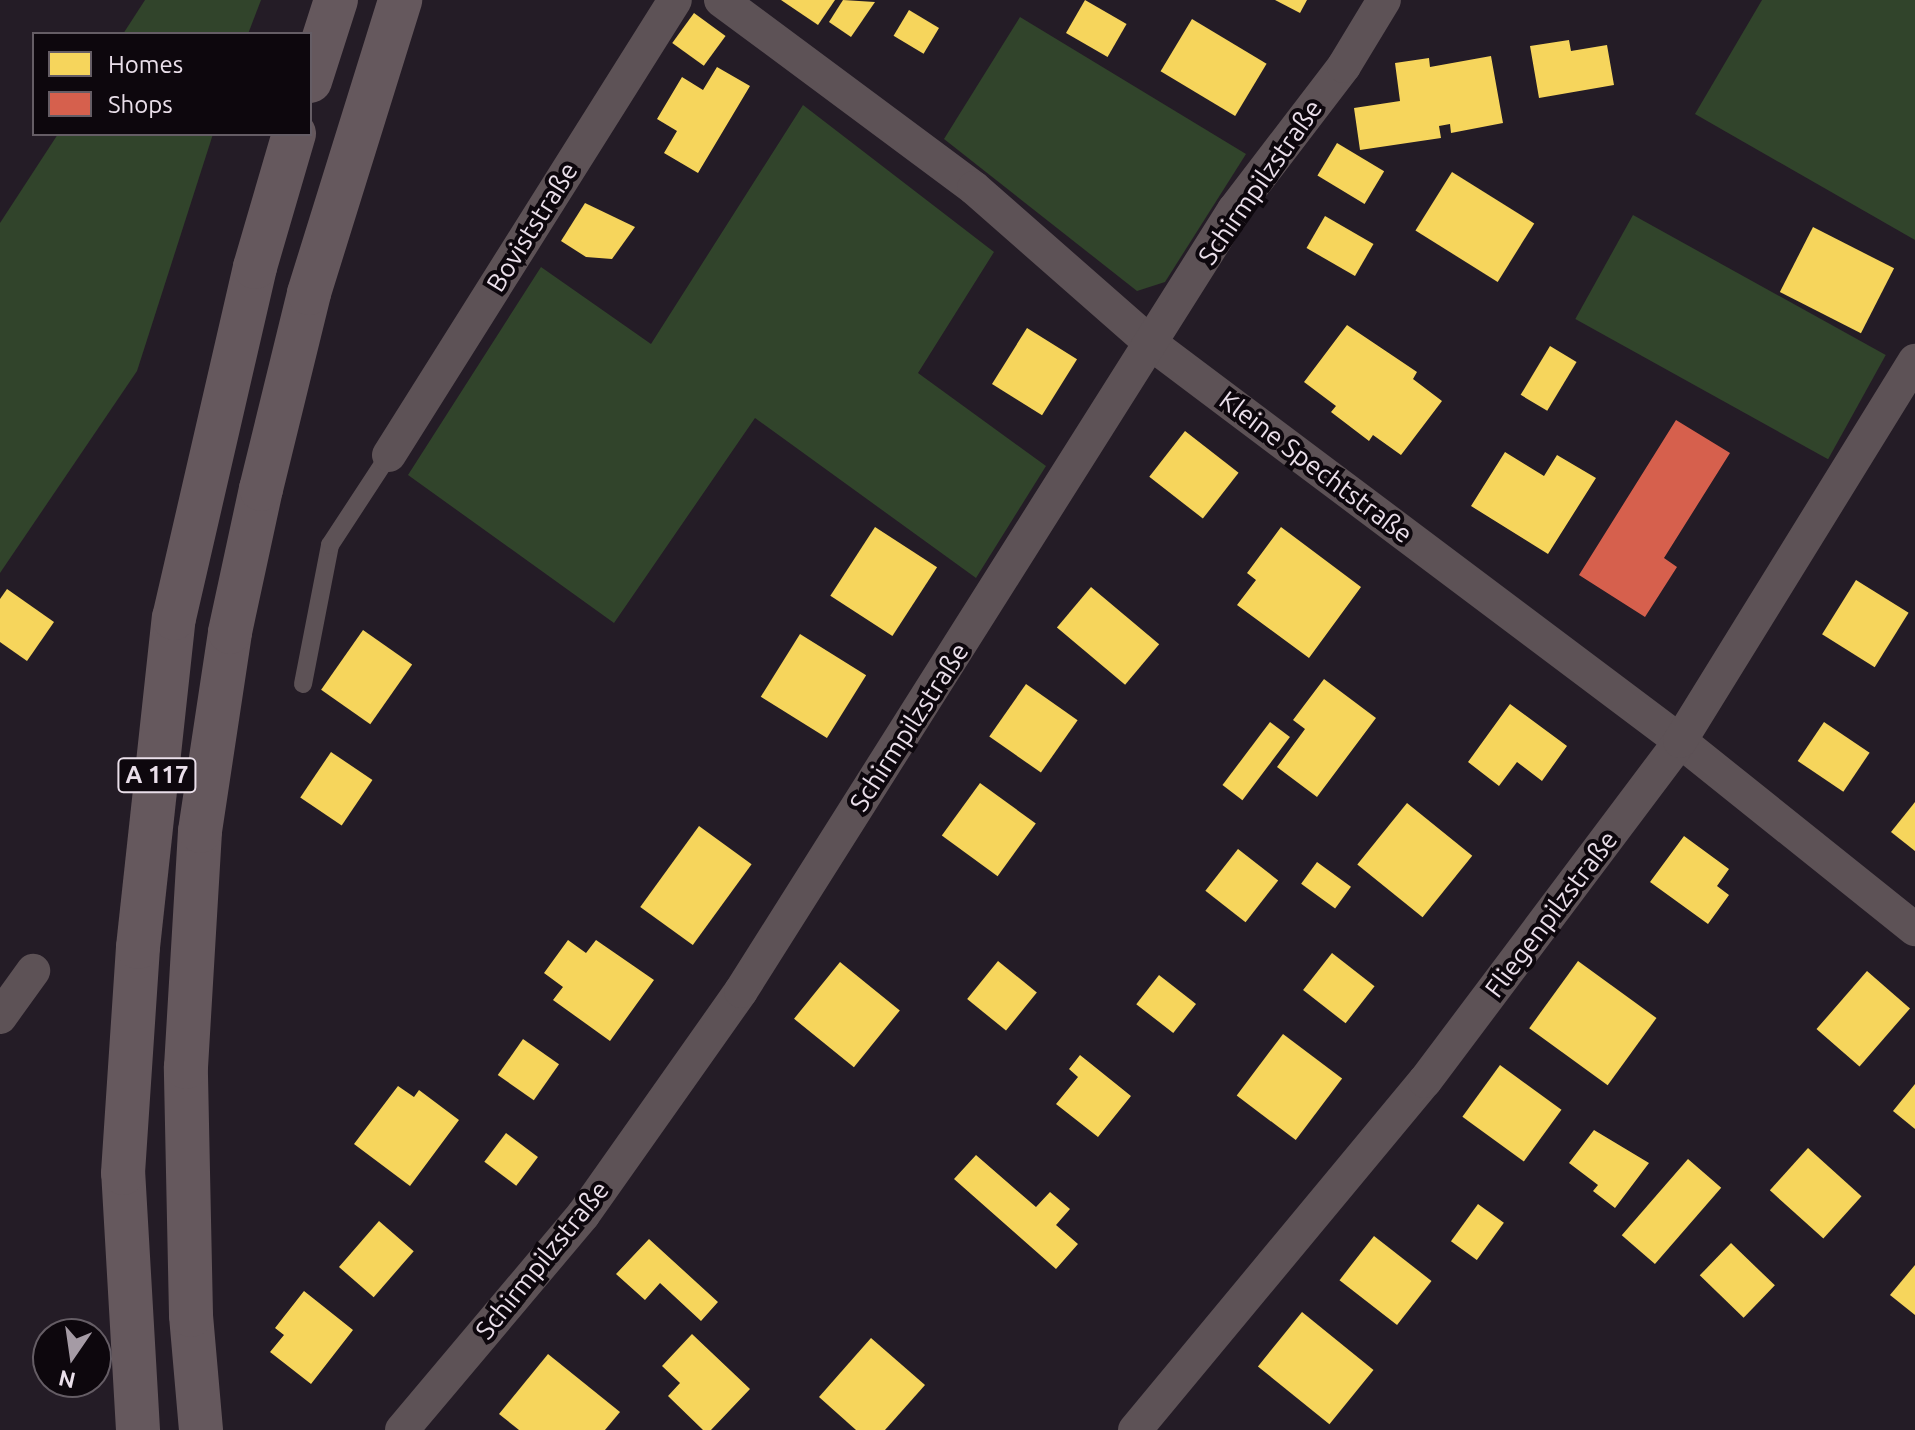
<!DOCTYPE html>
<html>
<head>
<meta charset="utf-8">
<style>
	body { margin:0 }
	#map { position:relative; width:1915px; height:1430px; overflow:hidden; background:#241c26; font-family:Ubuntu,sans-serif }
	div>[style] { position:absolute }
	.green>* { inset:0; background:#31442b; transform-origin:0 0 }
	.homes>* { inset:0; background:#f6d55c; transform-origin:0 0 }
	.shops>* { inset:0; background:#d6604d }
	.service>* { height:18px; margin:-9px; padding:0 9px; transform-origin:9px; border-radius:9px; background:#5d5256 }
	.minor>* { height:34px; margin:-17px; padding:0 17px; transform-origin:17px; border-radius:17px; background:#5d5256 }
	.motorway>* { height:44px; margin:-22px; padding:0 22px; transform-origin:22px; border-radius:22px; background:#65585d }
	span { translate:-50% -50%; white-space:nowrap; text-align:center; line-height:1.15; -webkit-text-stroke:8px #0d070d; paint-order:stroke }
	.shield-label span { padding:2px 6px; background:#0d070d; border:2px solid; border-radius:6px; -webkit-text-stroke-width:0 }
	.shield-label { font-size:24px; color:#eadfea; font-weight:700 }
	.street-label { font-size:26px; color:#eadfea }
	.legend { position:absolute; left:32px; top:32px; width:280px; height:104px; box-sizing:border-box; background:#0d070d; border:2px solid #655d65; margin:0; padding:10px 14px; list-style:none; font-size:24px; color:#eadfea }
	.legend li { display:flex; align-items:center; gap:16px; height:40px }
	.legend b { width:40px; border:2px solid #655d65 }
	.north { position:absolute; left:32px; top:1318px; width:80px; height:80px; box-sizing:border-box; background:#0d070d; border:2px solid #655d65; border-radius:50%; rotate:193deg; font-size:22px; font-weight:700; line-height:32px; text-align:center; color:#eadfea }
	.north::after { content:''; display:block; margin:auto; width:28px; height:36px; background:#a59ba5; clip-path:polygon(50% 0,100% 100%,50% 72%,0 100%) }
</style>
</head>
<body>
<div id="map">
	<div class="green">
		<i style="clip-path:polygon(145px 0,261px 0,248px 34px,123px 34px)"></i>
		<i style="clip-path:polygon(1762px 0,1915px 0,1915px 240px,1695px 114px)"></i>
		<i style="clip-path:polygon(1020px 17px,1246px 154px,1165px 282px,1137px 291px,944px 139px)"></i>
		<i style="clip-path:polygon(803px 105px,994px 252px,918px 373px,1046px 466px,976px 578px,755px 418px,614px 623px,408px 475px,541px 267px,651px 344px)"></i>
		<i style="clip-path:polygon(58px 134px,213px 134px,137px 371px,0 573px,0 223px)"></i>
		<i style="left:1633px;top:215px;width:289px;height:119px;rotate:29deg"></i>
	</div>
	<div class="homes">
		<i style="clip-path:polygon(781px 0,835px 0,818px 25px)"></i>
		<i style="clip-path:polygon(843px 0,875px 2px,851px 37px,829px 22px)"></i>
		<i style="left:1085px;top:0;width:48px;height:38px;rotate:30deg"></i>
		<i style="clip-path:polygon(1275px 0,1307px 0,1300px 13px)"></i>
		<i style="left:909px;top:10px;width:35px;height:30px;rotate:31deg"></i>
		<i style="left:694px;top:13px;width:39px;height:37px;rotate:36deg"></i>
		<i style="left:1192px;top:19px;width:87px;height:61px;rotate:31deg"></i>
		<i style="clip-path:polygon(1569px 40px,1571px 51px,1607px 45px,1614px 85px,1539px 98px,1530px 46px)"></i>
		<i style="clip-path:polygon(1491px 56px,1503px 123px,1451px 133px,1450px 124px,1439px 126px,1441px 138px,1360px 150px,1354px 108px,1400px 101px,1395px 63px,1429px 58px,1430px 67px)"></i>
		<i style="clip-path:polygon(717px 67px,750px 86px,698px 173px,664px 153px,677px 131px,657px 119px,682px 77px,703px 90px)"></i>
		<i style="left:1337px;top:143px;width:55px;height:38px;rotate:31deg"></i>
		<i style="left:1452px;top:172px;width:97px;height:69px;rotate:32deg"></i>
		<i style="clip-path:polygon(585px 203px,635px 227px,612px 259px,586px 257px,561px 241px)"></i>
		<i style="left:1325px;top:216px;width:56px;height:37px;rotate:30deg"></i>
		<i style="left:1813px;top:227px;width:91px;height:73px;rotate:27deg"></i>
		<i style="clip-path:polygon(1347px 325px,1417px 372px,1413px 379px,1442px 401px,1401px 455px,1373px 435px,1369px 441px,1331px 412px,1336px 406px,1304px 382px)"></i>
		<i style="left:1027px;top:328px;width:59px;height:66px;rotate:32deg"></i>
		<i style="left:1550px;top:346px;width:31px;height:57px;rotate:31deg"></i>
		<i style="left:1185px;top:431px;width:68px;height:58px;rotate:38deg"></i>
		<i style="clip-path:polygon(1505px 452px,1544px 476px,1557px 455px,1596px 478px,1548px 554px,1471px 506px)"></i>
		<i style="left:875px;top:527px;width:74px;height:82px;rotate:33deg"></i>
		<i style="clip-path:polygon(1281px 527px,1361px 587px,1309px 658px,1237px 605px,1256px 580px,1247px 573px)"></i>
		<i style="left:1856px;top:580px;width:62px;height:64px;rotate:32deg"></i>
		<i style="left:1091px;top:587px;width:89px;height:53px;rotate:40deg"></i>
		<i style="clip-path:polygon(7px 589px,54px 622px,27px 661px,0 642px,0 599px)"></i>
		<i style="left:363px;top:630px;width:60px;height:73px;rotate:35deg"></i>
		<i style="left:800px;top:634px;width:78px;height:74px;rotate:32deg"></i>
		<i style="clip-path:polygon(1324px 679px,1376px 718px,1317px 797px,1277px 767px,1305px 729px,1293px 720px)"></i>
		<i style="left:1026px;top:684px;width:63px;height:64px;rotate:35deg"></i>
		<i style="clip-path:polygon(1510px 704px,1567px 746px,1542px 781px,1517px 762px,1499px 786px,1468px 762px)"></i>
		<i style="left:1270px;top:722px;width:25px;height:79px;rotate:37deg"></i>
		<i style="left:1824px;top:722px;width:55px;height:47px;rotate:34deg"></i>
		<i style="left:331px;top:752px;width:50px;height:55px;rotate:34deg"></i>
		<i style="left:980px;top:783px;width:69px;height:65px;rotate:36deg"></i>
		<i style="clip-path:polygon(1915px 802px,1915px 851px,1891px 832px)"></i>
		<i style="left:1407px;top:803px;width:84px;height:79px;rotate:39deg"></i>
		<i style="left:699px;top:826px;width:65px;height:100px;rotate:36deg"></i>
		<i style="clip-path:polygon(1684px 836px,1729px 869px,1717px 886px,1729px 895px,1708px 924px,1650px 882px)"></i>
		<i style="left:1238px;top:849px;width:51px;height:53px;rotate:38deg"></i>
		<i style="left:1317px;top:862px;width:42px;height:27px;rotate:36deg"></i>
		<i style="clip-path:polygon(568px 940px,586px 953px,596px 940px,654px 980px,610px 1041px,553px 1000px,563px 987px,544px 973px)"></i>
		<i style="left:1332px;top:953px;width:54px;height:47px;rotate:38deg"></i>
		<i style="left:998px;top:961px;width:50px;height:49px;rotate:39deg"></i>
		<i style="left:1578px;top:961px;width:97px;height:83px;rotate:36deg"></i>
		<i style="left:840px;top:962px;width:77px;height:73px;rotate:39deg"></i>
		<i style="left:1867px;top:971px;width:57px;height:77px;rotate:41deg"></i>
		<i style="left:1159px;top:975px;width:47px;height:37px;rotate:38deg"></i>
		<i style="left:1283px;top:1034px;width:74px;height:77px;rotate:37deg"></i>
		<i style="left:523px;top:1039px;width:44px;height:44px;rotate:35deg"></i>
		<i style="clip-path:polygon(1080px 1055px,1131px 1096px,1098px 1137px,1056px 1104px,1078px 1077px,1069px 1069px)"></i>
		<i style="left:1500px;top:1065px;width:76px;height:64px;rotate:36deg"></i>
		<i style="clip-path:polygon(1915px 1084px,1915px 1129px,1893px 1111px)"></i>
		<i style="clip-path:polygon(398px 1086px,414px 1097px,419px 1090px,459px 1120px,410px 1186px,354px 1144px)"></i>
		<i style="clip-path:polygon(1594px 1130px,1649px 1163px,1615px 1208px,1593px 1191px,1598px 1185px,1569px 1163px)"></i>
		<i style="left:506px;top:1133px;width:40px;height:36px;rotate:37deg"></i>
		<i style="left:1808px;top:1148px;width:72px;height:57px;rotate:42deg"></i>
		<i style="clip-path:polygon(976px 1155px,1036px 1207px,1050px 1192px,1070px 1209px,1056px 1225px,1078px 1244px,1056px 1269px,954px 1179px)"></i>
		<i style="left:1688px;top:1159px;width:44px;height:101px;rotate:41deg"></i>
		<i style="left:1478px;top:1204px;width:32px;height:46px;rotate:36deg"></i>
		<i style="left:379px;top:1221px;width:46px;height:61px;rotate:41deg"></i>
		<i style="left:1374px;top:1236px;width:73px;height:56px;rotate:38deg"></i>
		<i style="clip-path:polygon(649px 1239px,718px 1302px,701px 1321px,660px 1283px,645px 1300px,616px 1274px)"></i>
		<i style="left:1731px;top:1243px;width:61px;height:45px;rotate:44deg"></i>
		<i style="clip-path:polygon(1915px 1265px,1915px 1315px,1890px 1295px)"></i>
		<i style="clip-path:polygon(304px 1291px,353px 1330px,311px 1384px,270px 1352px,284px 1335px,275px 1328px)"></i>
		<i style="left:1302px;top:1312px;width:92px;height:70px;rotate:39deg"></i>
		<i style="clip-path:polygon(692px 1334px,750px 1389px,711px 1430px,703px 1430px,668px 1396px,680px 1383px,662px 1366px)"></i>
		<i style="clip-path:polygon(871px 1338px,925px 1385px,885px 1430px,856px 1430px,819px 1397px)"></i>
		<i style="clip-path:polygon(548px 1354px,620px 1412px,605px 1430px,519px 1430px,499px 1414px)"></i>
	</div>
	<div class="shops">
		<i style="clip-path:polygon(1676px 420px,1730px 453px,1664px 558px,1677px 567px,1645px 617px,1579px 575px)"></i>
	</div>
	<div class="service">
		<i style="left:303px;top:684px;width:142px;rotate:-79deg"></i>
		<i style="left:330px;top:545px;width:108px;rotate:-56.8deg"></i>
	</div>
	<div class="minor">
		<i style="left:721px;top:0;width:315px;rotate:36.6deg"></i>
		<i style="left:974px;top:188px;width:238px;rotate:41.3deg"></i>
		<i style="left:1153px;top:345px;width:659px;rotate:36.92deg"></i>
		<i style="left:1680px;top:741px;width:301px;rotate:38.7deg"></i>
		<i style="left:389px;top:455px;width:537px;rotate:-57.85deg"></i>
		<i style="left:0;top:1017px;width:57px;rotate:-54.3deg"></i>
		<i style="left:402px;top:1430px;width:281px;rotate:-49.9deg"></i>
		<i style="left:583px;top:1215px;width:274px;rotate:-54.8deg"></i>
		<i style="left:741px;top:991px;width:924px;rotate:-57.74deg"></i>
		<i style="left:1234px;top:210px;width:181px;rotate:-52.6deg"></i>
		<i style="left:1344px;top:66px;width:77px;rotate:-58.8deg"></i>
		<i style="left:1135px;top:1430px;width:454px;rotate:-50.3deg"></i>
		<i style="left:1425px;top:1081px;width:425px;rotate:-53.1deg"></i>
		<i style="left:1680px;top:741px;width:447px;rotate:-58.3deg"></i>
	</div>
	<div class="motorway">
		<i style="left:310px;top:81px;width:85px;rotate:-72.2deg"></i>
		<i style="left:138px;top:1430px;width:257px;rotate:-93.3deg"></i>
		<i style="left:123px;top:1173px;width:226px;rotate:-86.2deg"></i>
		<i style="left:138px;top:947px;width:331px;rotate:-83.8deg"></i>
		<i style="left:174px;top:618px;width:360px;rotate:-77deg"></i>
		<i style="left:255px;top:267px;width:139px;rotate:-73.7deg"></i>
		<i style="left:201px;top:1430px;width:115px;rotate:-95deg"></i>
		<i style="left:191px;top:1315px;width:248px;rotate:-91.2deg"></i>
		<i style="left:186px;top:1067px;width:236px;rotate:-86.6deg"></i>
		<i style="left:200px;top:831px;width:201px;rotate:-81.4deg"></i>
		<i style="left:230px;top:632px;width:146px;rotate:-77.8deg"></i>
		<i style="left:261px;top:489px;width:202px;rotate:-76.2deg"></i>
		<i style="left:309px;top:293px;width:307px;rotate:-72.7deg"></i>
	</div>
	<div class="shield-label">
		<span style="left:157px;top:775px">A 117</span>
	</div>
	<div class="street-label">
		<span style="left:1260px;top:182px;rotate:-55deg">Schirmpilzstraße</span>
		<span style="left:532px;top:227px;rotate:-58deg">Boviststraße</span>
		<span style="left:1316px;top:467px;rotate:37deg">Kleine Spechtstraße</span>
		<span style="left:909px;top:727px;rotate:-57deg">Schirmpilzstraße</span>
		<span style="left:1551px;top:914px;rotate:-53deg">Fliegenpilzstraße</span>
		<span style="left:542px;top:1260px;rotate:-51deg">Schirmpilzstraße</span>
	</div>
	<ul class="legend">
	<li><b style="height:22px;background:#f6d55c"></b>Homes</li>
	<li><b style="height:22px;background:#d6604d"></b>Shops</li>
	</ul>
	<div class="north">N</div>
</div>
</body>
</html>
